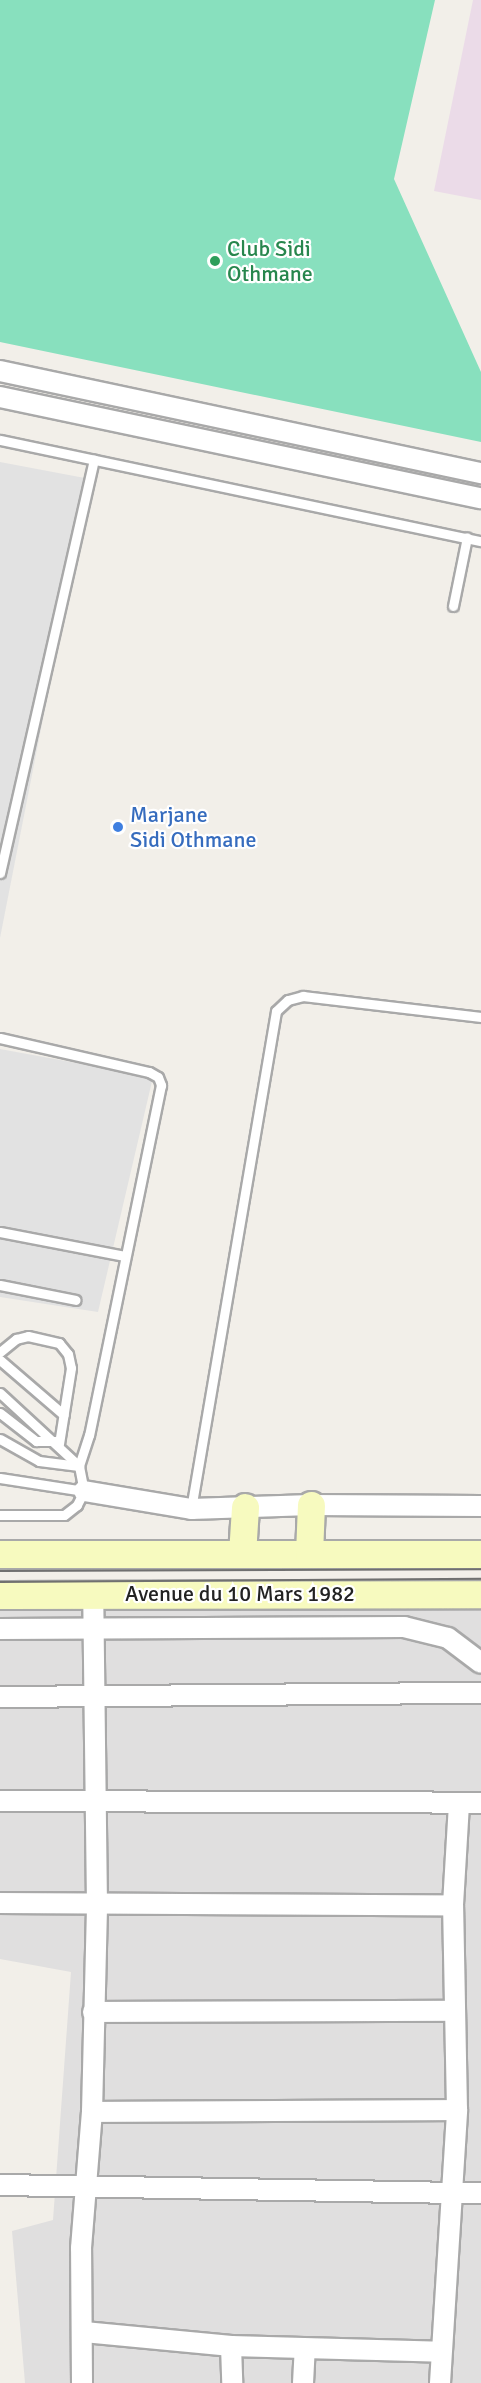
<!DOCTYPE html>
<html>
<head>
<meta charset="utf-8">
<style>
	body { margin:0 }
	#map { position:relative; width:481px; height:2383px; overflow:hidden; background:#f2efe9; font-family:Signika,sans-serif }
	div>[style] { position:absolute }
	.residential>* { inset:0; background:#e0dfdf }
	.industrial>* { inset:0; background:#ebdbe8 }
	.pitch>* { inset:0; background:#88e0be }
	.parking>* { inset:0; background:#e2e2e2 }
	.roads { filter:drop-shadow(2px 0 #a9a9a9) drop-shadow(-2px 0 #a9a9a9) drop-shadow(0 2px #a9a9a9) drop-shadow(0 -2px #a9a9a9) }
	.lane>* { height:9px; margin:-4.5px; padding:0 4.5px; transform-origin:4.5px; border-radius:4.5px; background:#fff }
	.street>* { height:20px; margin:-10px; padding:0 10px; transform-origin:10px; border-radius:10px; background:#fff }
	.secondary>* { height:27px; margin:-13.5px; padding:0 13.5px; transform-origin:13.5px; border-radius:13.5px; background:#f7fabf }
	.tram>* { height:1.5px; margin:-0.75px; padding:0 0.75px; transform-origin:0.75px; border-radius:0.75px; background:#707070 }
	.dots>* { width:16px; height:16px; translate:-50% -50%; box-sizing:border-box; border:3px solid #fff; border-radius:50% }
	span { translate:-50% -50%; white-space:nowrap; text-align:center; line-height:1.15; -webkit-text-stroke:4.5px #fff; paint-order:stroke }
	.leisure-label { font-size:22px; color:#27864d }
	.left { translate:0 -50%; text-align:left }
	.shop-label { font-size:22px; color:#366cbe }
	.street-label { font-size:22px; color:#222 }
</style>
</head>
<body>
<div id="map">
	<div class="residential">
		<i style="clip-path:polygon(481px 1587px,481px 2383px,25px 2383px,12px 2231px,53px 2220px,71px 1972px,0 1959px,0 1606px)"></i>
	</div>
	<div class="industrial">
		<i style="clip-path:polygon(473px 0,481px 0,481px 200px,434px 191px)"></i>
	</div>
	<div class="pitch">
		<i style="clip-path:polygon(0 0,435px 0,394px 179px,481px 372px,481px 442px,0 342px)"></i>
	</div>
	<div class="parking">
		<i style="clip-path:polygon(0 462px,90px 479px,0 938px)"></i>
		<i style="clip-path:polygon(0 1049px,153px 1077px,98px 1312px,0 1297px)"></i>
	</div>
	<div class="roads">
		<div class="lane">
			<i style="left:0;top:440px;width:491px;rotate:11.9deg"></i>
			<i style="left:453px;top:606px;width:70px;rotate:-78.5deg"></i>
			<i style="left:0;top:873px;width:424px;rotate:-77.2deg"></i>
			<i style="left:0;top:1038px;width:153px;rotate:12.9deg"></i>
			<i style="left:149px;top:1072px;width:10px;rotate:29deg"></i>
			<i style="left:158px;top:1077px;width:9px;rotate:69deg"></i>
			<i style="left:161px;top:1085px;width:357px;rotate:101.6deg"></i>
			<i style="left:89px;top:1435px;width:33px;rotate:108deg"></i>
			<i style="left:79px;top:1466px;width:25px;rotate:79deg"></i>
			<i style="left:0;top:1232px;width:127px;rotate:10.9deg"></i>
			<i style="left:0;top:1285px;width:77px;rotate:11.2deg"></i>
			<i style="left:0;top:1352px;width:21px;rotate:-39deg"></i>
			<i style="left:16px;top:1339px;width:12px;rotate:-14deg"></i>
			<i style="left:28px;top:1336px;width:32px;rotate:13deg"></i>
			<i style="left:59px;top:1343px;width:14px;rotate:51deg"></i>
			<i style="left:68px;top:1354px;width:14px;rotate:78deg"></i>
			<i style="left:71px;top:1368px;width:77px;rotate:99deg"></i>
			<i style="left:0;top:1360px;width:84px;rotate:40.7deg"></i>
			<i style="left:0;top:1393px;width:108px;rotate:42.7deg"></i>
			<i style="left:0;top:1413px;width:46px;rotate:37.9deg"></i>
			<i style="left:36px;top:1441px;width:19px"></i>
			<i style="left:0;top:1439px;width:45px;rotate:29.4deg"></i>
			<i style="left:39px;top:1461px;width:40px;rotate:7.1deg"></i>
			<i style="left:0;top:1478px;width:85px;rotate:8.8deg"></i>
			<i style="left:84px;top:1491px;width:16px;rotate:117deg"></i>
			<i style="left:77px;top:1505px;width:16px;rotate:142deg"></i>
			<i style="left:64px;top:1515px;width:64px;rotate:180deg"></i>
			<i style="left:191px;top:1509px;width:505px;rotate:-80.31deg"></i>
			<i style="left:276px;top:1011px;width:16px;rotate:-43deg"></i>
			<i style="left:288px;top:1000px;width:16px;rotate:-15deg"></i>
			<i style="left:303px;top:996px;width:179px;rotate:6.7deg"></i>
		</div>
		<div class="street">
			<i style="left:0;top:371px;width:492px;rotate:12deg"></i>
			<i style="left:0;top:397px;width:491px;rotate:11.9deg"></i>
			<i style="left:84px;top:1491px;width:109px;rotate:9.5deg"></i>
			<i style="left:191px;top:1509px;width:120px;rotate:-1.9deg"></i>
			<i style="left:311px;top:1505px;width:170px;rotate:0.3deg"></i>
			<i style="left:0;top:1629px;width:404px;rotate:-0.3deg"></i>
			<i style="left:404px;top:1627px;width:45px;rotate:14deg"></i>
			<i style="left:448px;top:1638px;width:41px;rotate:37.1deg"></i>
			<i style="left:0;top:1697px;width:481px;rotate:-0.5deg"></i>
			<i style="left:0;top:1801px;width:481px;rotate:0.2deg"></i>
			<i style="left:0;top:1903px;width:453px;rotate:0.3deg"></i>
			<i style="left:93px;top:2012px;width:362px;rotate:-0.2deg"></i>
			<i style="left:92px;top:2112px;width:365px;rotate:-0.3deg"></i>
			<i style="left:0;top:2185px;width:481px;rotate:1deg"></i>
			<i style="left:84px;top:2332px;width:148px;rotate:5.4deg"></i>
			<i style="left:231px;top:2346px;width:210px;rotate:1.6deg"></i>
			<i style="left:231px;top:2346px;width:37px;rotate:88deg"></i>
			<i style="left:82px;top:2383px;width:135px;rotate:-90.4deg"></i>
			<i style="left:81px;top:2248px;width:136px;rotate:-85.4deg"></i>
			<i style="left:92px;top:2112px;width:206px;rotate:-88.6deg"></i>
			<i style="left:97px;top:1906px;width:312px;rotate:-90.7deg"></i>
			<i style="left:303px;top:2383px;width:34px;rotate:-87deg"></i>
			<i style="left:440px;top:2383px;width:274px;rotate:-86.4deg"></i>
			<i style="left:457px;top:2110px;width:205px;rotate:-91.1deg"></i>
			<i style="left:453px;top:1905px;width:102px;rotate:-86.6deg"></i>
		</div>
		<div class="secondary">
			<i style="left:0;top:1554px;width:481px"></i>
			<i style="left:242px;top:1554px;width:47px;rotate:-86.3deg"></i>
			<i style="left:309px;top:1554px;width:49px;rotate:-87.7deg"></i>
			<i style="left:0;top:1595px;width:481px;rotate:-0.1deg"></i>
		</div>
	</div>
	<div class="tram">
		<i style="left:0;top:1571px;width:481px;rotate:-0.2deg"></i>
		<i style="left:0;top:1582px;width:481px;rotate:-0.4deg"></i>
	</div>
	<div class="dots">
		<i style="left:215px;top:261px;background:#2e9e5b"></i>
		<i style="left:118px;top:827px;background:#3f7fe0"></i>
	</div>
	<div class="leisure-label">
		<span class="left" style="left:227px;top:261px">Club Sidi<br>Othmane</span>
	</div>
	<div class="shop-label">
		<span class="left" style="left:130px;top:827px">Marjane<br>Sidi Othmane</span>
	</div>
	<div class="street-label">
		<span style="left:240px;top:1594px">Avenue du 10 Mars 1982</span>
	</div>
</div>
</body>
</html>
